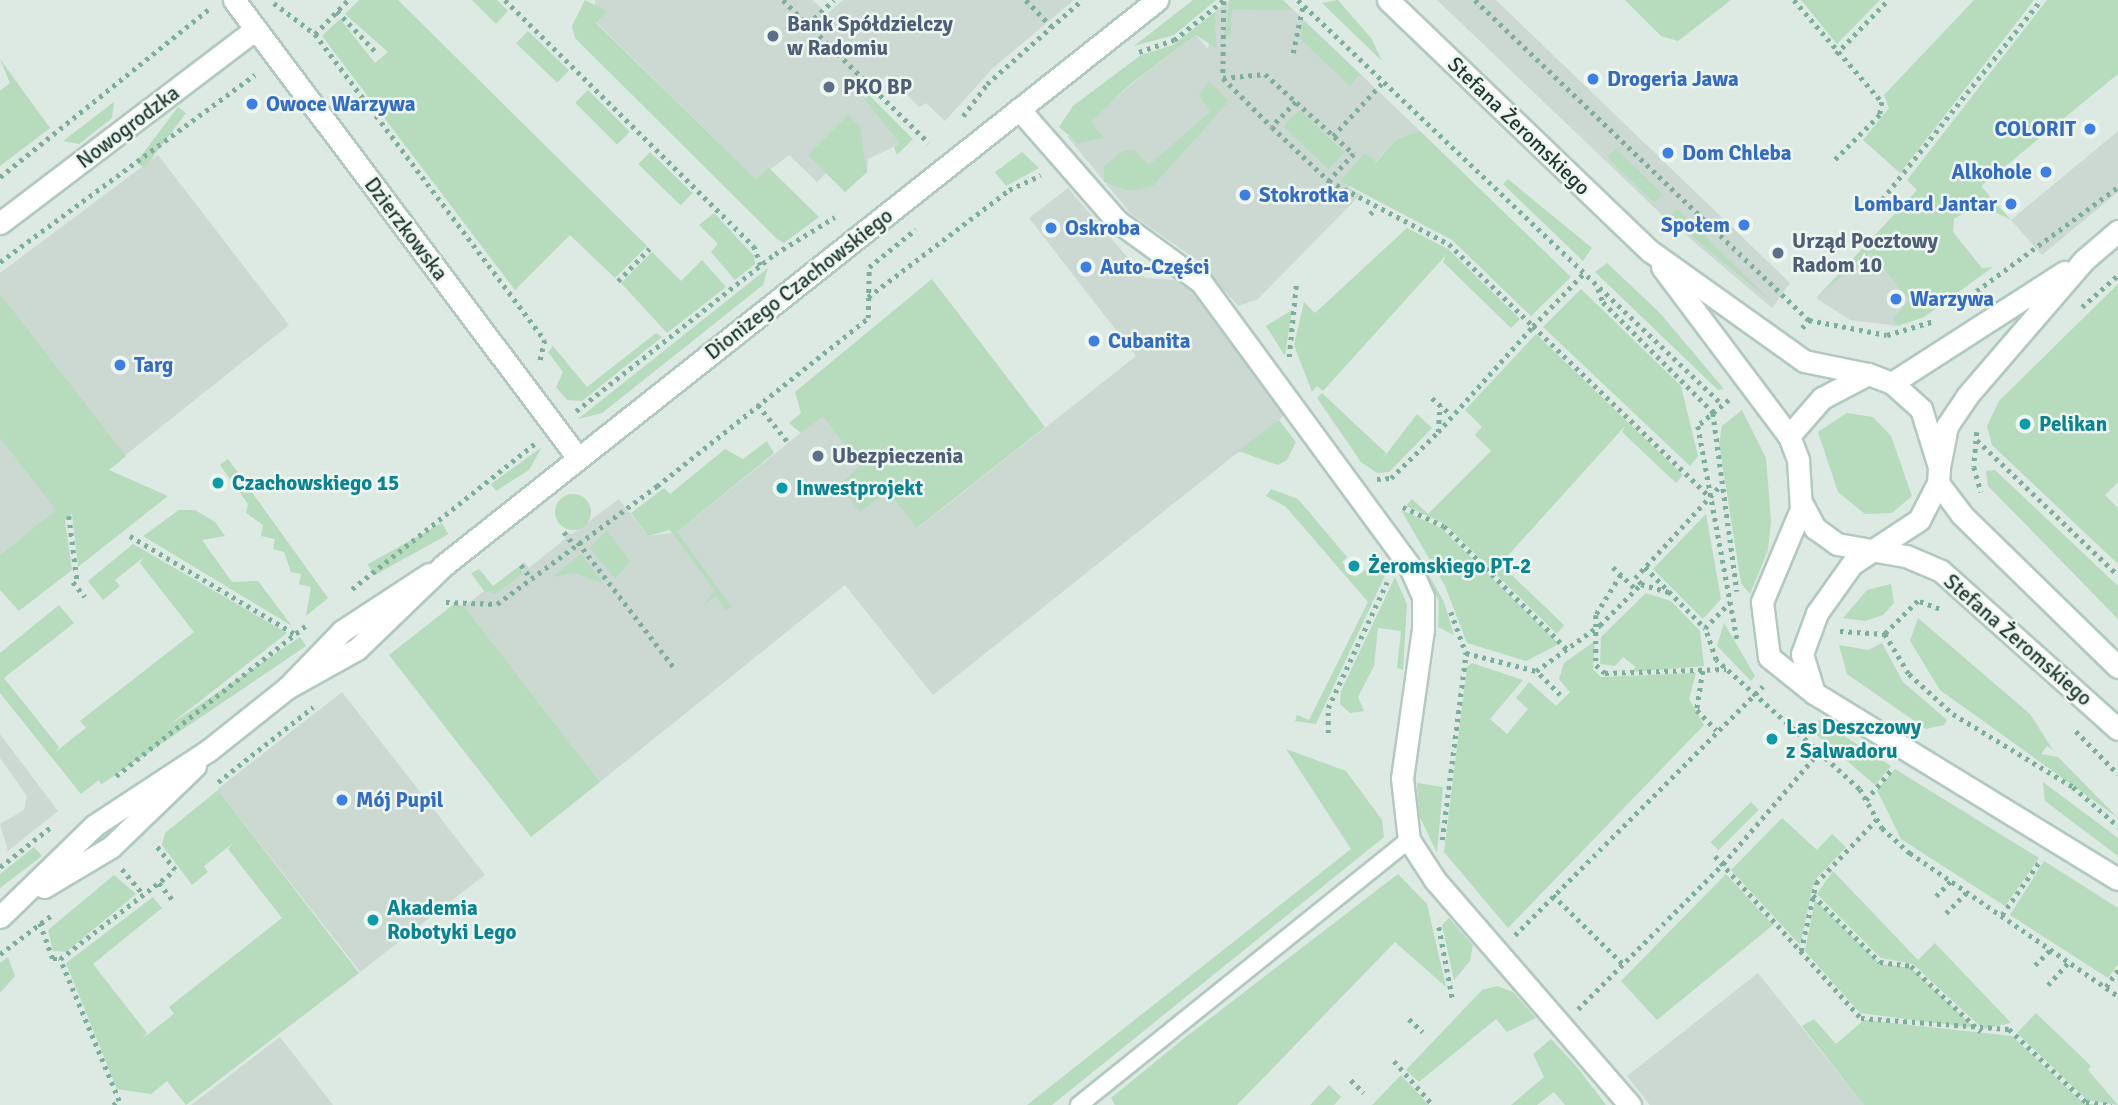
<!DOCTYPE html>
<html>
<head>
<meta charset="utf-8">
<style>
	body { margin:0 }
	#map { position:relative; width:2118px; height:1105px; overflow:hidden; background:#dde9e3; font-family:Signika,sans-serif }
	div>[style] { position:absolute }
	.built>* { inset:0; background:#ccd9d2; transform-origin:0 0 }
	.green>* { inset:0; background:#b6dbbd; transform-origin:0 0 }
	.round { border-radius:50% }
	.path>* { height:4.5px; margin-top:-2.25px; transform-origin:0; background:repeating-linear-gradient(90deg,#7dad9b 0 3.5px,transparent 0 8.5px) }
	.roads { filter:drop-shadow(2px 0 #b1c9bf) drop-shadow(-2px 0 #b1c9bf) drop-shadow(0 2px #b1c9bf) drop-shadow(0 -2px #b1c9bf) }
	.service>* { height:16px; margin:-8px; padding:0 8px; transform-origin:8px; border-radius:8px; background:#fff }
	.minor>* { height:21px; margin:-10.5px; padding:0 10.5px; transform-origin:10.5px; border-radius:10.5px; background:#fff }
	.tertiary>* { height:21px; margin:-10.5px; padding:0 10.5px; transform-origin:10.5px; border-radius:10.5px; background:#fff }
	.secondary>* { height:21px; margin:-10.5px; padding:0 10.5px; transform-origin:10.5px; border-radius:10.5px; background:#fff }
	.dots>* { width:19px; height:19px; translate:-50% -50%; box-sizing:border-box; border:4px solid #eef6f1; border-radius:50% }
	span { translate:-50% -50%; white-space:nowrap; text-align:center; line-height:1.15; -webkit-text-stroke:5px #eef6f1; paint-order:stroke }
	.service-label { font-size:21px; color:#4e5e75; font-weight:700 }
	.left { translate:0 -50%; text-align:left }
	.shop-label { font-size:21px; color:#366cbe; font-weight:700 }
	.right { translate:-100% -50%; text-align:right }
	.street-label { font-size:21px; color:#1f3930 }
	.culture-label { font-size:21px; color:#0d838f; font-weight:700 }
</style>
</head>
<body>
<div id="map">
	<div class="built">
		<i style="clip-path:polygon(595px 0,813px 0,827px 14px,843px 0,1074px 0,993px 68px,945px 121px,926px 103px,919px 107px,887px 75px,864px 99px,900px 144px,868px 159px,867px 172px,845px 192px,826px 173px,817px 182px,789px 155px,757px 180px,596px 22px)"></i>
		<i style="clip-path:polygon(1230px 0,1283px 0,1420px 131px,1397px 139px,1375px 162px,1365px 153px,1349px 188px,1361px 194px,1258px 299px,1238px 306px,1198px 261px,1131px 214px,1067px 136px,1103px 137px,1090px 122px,1128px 87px,1196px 35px,1208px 49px,1215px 12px)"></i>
		<i style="clip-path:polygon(1437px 0,1496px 0,1790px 283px,1772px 308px,1660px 213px)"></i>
		<i style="clip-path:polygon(2118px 131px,2118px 192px,2042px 255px,2011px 220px)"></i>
		<i style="clip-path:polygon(158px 155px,289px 325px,0 555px,0 273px)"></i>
		<i style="clip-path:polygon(1068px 188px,1145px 278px,1175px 280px,1206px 301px,1291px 410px,933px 695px,845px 585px,600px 782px,464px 606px,484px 591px,496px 594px,522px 573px,518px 567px,524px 562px,529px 568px,565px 539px,564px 532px,572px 534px,619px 499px,648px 536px,677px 532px,823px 415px,918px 528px,1136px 356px,1029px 218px)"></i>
		<i style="clip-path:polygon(1871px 253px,1909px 300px,1892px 319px,1898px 326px,1850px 320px,1816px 298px)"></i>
		<i style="left:342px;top:692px;width:232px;height:158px;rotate:52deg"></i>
		<i style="clip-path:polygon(0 734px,58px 811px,8px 851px,0 824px,24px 810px,27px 796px,0 758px)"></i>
		<i style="clip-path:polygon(1758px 973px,1864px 1105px,1650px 1105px,1627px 1076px)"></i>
		<i style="clip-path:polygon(280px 1037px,333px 1105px,191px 1105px)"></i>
	</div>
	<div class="green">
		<i style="clip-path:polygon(359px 0,398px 0,647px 246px,615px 278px,570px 235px,515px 290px,322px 36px,340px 19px,375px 63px,388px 52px,345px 14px)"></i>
		<i style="clip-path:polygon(472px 0,497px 0,508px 11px,496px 24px)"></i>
		<i style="clip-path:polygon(585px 0,607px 11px,596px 23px,756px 179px,769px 168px,819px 217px,784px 243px,777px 239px,575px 38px,572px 26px)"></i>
		<i style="clip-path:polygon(1193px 0,1216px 0,1174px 35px,1134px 46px)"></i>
		<i style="clip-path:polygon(1230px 0,1283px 0,1293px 10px,1232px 9px,1231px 32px,1223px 42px)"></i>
		<i style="clip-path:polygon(1338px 0,1371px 38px,1382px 61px,1322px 3px)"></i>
		<i style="clip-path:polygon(1625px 0,1731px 0,1678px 41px,1661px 36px)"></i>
		<i style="clip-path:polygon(1801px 0,1880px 0,1837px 44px)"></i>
		<i style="clip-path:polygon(1974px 0,2034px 0,1900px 173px,1863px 140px,1889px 108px,1884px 95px)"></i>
		<i style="clip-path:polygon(2047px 0,2118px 0,2118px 74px,1981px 186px,2011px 220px,1979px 204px,1954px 219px,1953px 232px,1982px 268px,1993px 267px,1924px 317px,1898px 326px,1892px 319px,1909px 300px,1871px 253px,1816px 298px,1917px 190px,1907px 180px)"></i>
		<i style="clip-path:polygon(1215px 12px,1216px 48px,1196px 35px,1128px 86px,1091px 122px,1104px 138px,1078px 143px,1059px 127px,1073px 106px,1141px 55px,1173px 45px)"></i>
		<i style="clip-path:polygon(1304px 21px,1360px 74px,1350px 86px,1300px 39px)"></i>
		<i style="left:528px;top:31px;width:57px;height:17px;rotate:44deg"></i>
		<i style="clip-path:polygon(0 59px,50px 128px,0 166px,0 91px,10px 83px)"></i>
		<i style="clip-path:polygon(1209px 81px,1229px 101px,1153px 186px,1130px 191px,1104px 182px,1104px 166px,1123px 151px,1134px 150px,1149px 165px,1210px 112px,1199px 95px)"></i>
		<i style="left:588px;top:90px;width:59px;height:18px;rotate:45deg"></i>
		<i style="clip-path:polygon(869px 95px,913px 139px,897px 155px,894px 147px,900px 144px,864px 99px)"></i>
		<i style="clip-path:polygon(114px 102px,112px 118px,79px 144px,63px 141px)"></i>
		<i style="left:178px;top:107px;width:10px;height:69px;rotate:37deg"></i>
		<i style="left:1299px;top:110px;width:62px;height:23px;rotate:43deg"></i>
		<i style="clip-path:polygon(848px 115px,860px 127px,867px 172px,845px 192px,808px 155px)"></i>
		<i style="clip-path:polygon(1420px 131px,1571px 277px,1531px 316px,1452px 240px,1340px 181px,1365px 153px,1376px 162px,1397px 139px)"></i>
		<i style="left:1616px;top:149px;width:65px;height:12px;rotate:44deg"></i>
		<i style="left:650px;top:152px;width:59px;height:17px;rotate:44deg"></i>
		<i style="clip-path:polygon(1022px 152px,1039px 168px,1006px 186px,995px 172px)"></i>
		<i style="clip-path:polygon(1508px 179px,1592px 248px,1583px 261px,1503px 184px)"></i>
		<i style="clip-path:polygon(1677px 209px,1774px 304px,1669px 217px)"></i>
		<i style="clip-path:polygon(714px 213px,754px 256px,755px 264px,735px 280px,711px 252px,718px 244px,699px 225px)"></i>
		<i style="clip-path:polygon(1407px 228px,1448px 249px,1520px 319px,1511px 328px,1443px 262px,1446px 255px,1323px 391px,1317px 386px,1312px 392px,1294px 345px,1304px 302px,1315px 313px)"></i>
		<i style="clip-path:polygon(652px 252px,681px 281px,702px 260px,726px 287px,667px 333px,621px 283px)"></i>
		<i style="clip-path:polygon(1607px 263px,1659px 312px,1724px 389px,1718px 390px,1595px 272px)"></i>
		<i style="clip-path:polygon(768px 268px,763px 285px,602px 413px,578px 419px)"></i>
		<i style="clip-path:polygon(932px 279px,1045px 427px,917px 528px,887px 491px,860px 512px,839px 485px,861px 465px,823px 416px,801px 433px,789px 423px,801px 413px,795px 392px)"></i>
		<i style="clip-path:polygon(2118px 284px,2118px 482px,2105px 495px,2118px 508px,2118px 564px,1992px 445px,1987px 426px,1999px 401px)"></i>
		<i style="clip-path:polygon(1581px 289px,1681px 386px,1698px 456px,1690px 466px,1543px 327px)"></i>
		<i style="clip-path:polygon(0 294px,126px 456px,109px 470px,168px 496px,78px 567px,72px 514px,65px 520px,72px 570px,19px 611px,0 590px,0 555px,56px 510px,0 438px)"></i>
		<i style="clip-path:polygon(1292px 310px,1285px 356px,1266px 326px)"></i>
		<i style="clip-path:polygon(656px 333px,662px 337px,582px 401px,567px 400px,556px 387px,563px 372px,548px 352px,553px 346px,587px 387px)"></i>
		<i style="clip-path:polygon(1536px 334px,1683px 475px,1676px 483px,1622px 432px,1625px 426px,1503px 561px,1495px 559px,1564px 625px,1557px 634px,1445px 524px,1406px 506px,1412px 499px,1428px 514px,1491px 451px,1475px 435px,1482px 427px,1465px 410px)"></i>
		<i style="clip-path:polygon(1322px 393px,1386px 453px,1381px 461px,1417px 414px,1432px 428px,1389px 472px,1377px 473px,1361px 462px,1317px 398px)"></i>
		<i style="clip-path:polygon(1742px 410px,1766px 458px,1771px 522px,1768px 550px,1750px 594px,1741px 583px,1719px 443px,1722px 426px)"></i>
		<i style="clip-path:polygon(1847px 413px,1873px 417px,1891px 436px,1912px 496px,1892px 513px,1865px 514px,1838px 492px,1818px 432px)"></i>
		<i style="clip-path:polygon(1279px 420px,1296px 442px,1287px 460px,1278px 465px,1238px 451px)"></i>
		<i style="clip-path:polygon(767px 441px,774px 453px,677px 532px,732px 607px,726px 610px,716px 596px,702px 606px,715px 591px,670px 530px,648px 536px,631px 513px,664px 488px,670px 494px,725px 449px,743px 459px)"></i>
		<i style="clip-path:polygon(542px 447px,529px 470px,496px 491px,491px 484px)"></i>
		<i style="clip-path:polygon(228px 459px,328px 598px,306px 616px,311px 587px,299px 584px,301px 574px,291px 572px,284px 552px,273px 549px,275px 539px,261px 536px,263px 525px,246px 513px,248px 504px,220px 465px)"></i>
		<i style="clip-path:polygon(1995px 470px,2118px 586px,2118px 619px,1988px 486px,1986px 471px)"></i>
		<i style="clip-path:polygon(1271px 489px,1298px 499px,1347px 557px,1342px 562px,1355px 577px,1380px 560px,1388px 569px,1316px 724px,1295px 721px,1297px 715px,1309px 720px,1368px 602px,1286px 507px,1266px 496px)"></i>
		<i class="round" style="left:555px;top:494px;width:36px;height:36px"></i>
		<i style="clip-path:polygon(179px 510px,195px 510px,215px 522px,225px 536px,202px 540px,232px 582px,258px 581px,292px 626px,143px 536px)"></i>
		<i style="clip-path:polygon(1401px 510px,1441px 528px,1559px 644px,1526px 661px,1467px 643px,1445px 586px)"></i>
		<i style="clip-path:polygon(1706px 514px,1721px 599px,1703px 619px,1653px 569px)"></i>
		<i style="left:442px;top:523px;width:13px;height:85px;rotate:61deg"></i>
		<i style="clip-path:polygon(607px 530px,630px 561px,615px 579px,590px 548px)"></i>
		<i style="clip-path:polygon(133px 544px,287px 633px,81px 794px,0 693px,0 653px,59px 605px,74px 623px,4px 678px,59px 747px,54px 753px,86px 728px,80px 721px,194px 632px,140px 563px,144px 557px,115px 580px,120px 586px,103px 600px,88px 581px)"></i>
		<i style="clip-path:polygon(581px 554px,604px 584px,574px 573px,553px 577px)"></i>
		<i style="clip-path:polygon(518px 567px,523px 573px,496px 594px,484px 591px,471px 573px,479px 569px,493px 586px)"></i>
		<i style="clip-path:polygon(1428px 573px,1444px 602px,1454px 635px,1438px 627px,1439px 602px)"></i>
		<i style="clip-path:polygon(1395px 577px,1407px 604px,1403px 670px,1397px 668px,1401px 631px,1378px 628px,1374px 666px,1358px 697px,1364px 711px,1350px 713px,1340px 704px,1341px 691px)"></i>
		<i style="clip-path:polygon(1891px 584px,1894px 603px,1883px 615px,1865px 621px,1843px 618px,1867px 590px)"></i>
		<i style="clip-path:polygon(1646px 593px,1671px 601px,1700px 631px,1704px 666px,1631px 672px,1636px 667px,1623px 657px,1615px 666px,1600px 664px,1601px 637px)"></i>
		<i style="clip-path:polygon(454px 604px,464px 606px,600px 782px,531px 837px,389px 655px)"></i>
		<i style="clip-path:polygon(1918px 618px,2030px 714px,2053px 750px,2047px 746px,2041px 754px,2058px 757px,2118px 818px,1940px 690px,1910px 641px)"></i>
		<i style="clip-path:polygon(1724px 623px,1755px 676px,1751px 681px,1717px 646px)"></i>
		<i style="left:300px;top:637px;width:11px;height:247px;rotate:56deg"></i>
		<i style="clip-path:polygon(1595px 641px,1593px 669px,1601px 677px,1696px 673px,1689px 699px,1704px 725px,1508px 928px,1444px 852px,1467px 667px,1472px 663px,1523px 680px,1490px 719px,1507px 734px,1528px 709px,1516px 698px,1529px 682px,1556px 706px,1570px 692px,1559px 679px,1564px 663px)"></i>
		<i style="clip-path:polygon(1882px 643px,1903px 682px,1947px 720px,1944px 725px,1926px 729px,1847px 674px,1839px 645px,1868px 650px)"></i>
		<i style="clip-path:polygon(1819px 720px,1891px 766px,1875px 785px,1811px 730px)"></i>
		<i style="clip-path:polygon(1286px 749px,1346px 771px,1382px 820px,1384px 837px,1052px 1105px,1027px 1105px,1351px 849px)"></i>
		<i style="clip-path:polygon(1895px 769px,2039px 858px,2005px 906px,1901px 839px,1877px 790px)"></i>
		<i style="clip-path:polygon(2043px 782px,2118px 838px,2118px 856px,2045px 801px)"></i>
		<i style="clip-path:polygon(1417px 783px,1443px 787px,1437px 853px,1419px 815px)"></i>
		<i style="clip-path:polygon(218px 790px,359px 973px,186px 1105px,167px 1081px,151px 1094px,117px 1089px,66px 963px,153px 897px,162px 908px,93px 964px,147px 1033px,142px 1039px,174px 1014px,169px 1007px,282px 918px,228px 849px,233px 843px,204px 866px,208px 872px,192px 885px,162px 845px,165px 833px)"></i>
		<i style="left:1751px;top:802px;width:11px;height:57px;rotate:45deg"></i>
		<i style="clip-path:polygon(1782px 818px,1817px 850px,1832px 834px,1846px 847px,1814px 881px,1800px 945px,1731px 870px)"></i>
		<i style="clip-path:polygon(34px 847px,42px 856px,0 888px,0 874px)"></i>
		<i style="clip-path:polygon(2044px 861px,2118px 908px,2118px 964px,2108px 978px,2010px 915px)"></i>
		<i style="clip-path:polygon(1833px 871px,1918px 960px,1935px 943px,2011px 1023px,1983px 1029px,1913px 964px,1881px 958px,1817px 894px)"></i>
		<i style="clip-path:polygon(1398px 874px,1427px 904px,1446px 987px,1395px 942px,1237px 1105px,1115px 1105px,1111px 1098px,1182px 1040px)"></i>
		<i style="clip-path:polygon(1726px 874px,1773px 925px,1657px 1020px,1621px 981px)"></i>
		<i style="clip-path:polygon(114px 875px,136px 894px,66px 952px,53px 951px,48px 930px)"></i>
		<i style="clip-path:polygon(1815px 900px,1880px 964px,1911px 968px,1975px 1028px,1860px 1013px,1805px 951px)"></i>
		<i style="clip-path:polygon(1449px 918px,1473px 945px,1470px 961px,1454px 980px,1442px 925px)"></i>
		<i style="clip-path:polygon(8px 957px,15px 976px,0 993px,0 963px)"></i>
		<i style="clip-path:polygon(1497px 986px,1513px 992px,1536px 1018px,1507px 1032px,1496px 1019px,1419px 1082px,1406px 1070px,1482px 990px)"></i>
		<i style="clip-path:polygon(2036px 1013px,2091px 1066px,2088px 1070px,2118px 1105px,2087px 1100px,2017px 1033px)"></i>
		<i style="clip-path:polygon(1814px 1019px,1836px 1044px,1864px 1020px,2012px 1036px,2083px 1103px,2097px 1105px,1864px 1105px,1802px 1026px)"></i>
		<i style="clip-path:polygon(1551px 1039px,1577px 1067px,1606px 1105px,1565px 1105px,1554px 1092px,1537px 1105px,1511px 1105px,1544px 1077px,1533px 1054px)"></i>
		<i style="clip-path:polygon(1401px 1075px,1429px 1105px,1372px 1105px)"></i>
		<i style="clip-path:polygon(1329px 1085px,1341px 1097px,1334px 1105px,1310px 1105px)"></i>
	</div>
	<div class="path">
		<i style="left:505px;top:0;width:350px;rotate:44.7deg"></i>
		<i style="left:754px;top:246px;width:20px;rotate:70deg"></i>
		<i style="left:783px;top:0;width:204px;rotate:44.4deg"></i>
		<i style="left:1026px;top:0;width:37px;rotate:46deg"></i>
		<i style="left:1298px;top:0;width:586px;rotate:43.62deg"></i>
		<i style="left:1475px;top:0;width:463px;rotate:43.8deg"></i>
		<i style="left:1809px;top:320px;width:79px;rotate:10.9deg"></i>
		<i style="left:1887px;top:335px;width:49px;rotate:-16.6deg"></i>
		<i style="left:1794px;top:0;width:135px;rotate:49.2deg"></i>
		<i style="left:1882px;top:102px;width:13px;rotate:99deg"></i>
		<i style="left:1880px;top:115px;width:66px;rotate:135deg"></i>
		<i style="left:1224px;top:1px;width:77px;rotate:90.7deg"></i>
		<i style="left:1223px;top:78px;width:69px;rotate:45deg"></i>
		<i style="left:274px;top:3px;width:51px;rotate:37.1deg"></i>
		<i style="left:315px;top:34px;width:383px;rotate:53.1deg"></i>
		<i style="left:545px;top:340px;width:22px;rotate:103deg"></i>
		<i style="left:337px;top:11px;width:58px;rotate:46.4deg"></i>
		<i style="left:808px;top:24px;width:35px;rotate:-43deg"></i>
		<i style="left:787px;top:30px;width:19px;rotate:-43deg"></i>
		<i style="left:315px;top:34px;width:47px;rotate:-45.9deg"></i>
		<i style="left:1139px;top:52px;width:37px;rotate:-19deg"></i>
		<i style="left:1174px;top:40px;width:64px;rotate:-38.7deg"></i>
		<i style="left:1293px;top:53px;width:49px;rotate:-78.2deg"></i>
		<i style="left:1836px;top:54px;width:75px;rotate:-46.1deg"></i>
		<i style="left:1223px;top:78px;width:42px;rotate:-5.4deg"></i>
		<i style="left:1265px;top:74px;width:120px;rotate:42deg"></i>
		<i style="left:1354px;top:154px;width:37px;rotate:133deg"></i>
		<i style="left:1296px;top:102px;width:35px;rotate:134deg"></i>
		<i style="left:1272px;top:127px;width:79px;rotate:43.5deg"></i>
		<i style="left:1329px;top:181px;width:136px;rotate:27.7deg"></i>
		<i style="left:1449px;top:244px;width:117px;rotate:44.3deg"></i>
		<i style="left:1533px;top:326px;width:72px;rotate:-46.1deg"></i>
		<i style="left:963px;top:116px;width:40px;rotate:-53deg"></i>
		<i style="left:987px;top:84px;width:127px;rotate:-41.5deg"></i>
		<i style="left:1333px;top:136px;width:74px;rotate:-47.2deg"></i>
		<i style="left:0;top:177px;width:267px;rotate:-38.8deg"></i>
		<i style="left:1877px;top:206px;width:263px;rotate:-51.5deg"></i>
		<i style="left:1370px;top:214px;width:8px;rotate:-45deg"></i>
		<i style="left:0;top:262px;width:316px;rotate:-36.3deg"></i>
		<i style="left:618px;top:281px;width:45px;rotate:-45.9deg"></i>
		<i style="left:1598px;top:289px;width:14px;rotate:69deg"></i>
		<i style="left:1603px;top:302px;width:156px;rotate:45deg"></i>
		<i style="left:868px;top:297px;width:177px;rotate:-37.2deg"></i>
		<i style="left:1009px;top:190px;width:35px;rotate:-25deg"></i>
		<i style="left:1956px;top:306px;width:201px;rotate:-36.3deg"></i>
		<i style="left:2082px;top:307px;width:48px;rotate:-41.6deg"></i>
		<i style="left:1802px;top:328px;width:11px;rotate:-49deg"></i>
		<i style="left:1289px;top:357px;width:72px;rotate:-84.4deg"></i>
		<i style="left:1432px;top:398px;width:23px;rotate:41deg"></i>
		<i style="left:1729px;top:400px;width:40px;rotate:140deg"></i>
		<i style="left:1698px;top:426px;width:217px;rotate:79.6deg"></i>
		<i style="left:758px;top:405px;width:48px;rotate:51deg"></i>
		<i style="left:576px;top:411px;width:253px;rotate:-38.3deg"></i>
		<i style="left:775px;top:254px;width:70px;rotate:-31.7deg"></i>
		<i style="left:1713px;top:413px;width:180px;rotate:82.3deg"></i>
		<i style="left:1438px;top:432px;width:27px;rotate:-86deg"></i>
		<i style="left:1977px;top:432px;width:35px;rotate:95deg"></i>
		<i style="left:1974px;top:467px;width:26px;rotate:74deg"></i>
		<i style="left:1977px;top:440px;width:195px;rotate:43.8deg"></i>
		<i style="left:1377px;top:479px;width:14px;rotate:-4deg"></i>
		<i style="left:1391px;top:478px;width:66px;rotate:-44.4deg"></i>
		<i style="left:1438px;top:432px;width:142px;rotate:-48.1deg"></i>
		<i style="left:1533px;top:326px;width:245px;rotate:44deg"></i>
		<i style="left:1403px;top:507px;width:45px;rotate:24.9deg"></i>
		<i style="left:1444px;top:526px;width:174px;rotate:45deg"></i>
		<i style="left:69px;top:516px;width:64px;rotate:82.8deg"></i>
		<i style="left:564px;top:532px;width:16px;rotate:52deg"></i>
		<i style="left:130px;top:536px;width:192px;rotate:30.7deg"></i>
		<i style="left:578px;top:542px;width:160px;rotate:52.6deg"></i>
		<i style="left:521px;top:565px;width:16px;rotate:52deg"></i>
		<i style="left:1613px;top:567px;width:32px;rotate:44deg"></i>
		<i style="left:1645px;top:567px;width:86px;rotate:45.5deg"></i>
		<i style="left:1705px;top:628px;width:36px;rotate:-46deg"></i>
		<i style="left:1621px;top:575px;width:47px;rotate:122deg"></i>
		<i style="left:1596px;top:615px;width:50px;rotate:90deg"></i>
		<i style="left:1596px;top:665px;width:12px;rotate:42deg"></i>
		<i style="left:1605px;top:673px;width:121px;rotate:-1.9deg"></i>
		<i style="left:73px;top:582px;width:19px;rotate:51deg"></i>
		<i style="left:1641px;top:584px;width:29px;rotate:16deg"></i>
		<i style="left:352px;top:589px;width:233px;rotate:-38.5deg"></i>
		<i style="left:446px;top:602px;width:51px;rotate:2.2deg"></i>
		<i style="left:497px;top:604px;width:199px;rotate:-36.4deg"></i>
		<i style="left:657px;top:486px;width:270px;rotate:-38.5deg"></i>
		<i style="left:868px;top:318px;width:51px;rotate:-88.9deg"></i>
		<i style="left:869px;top:267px;width:60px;rotate:-39deg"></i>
		<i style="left:1939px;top:609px;width:22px;rotate:-159deg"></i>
		<i style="left:1918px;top:601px;width:47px;rotate:135deg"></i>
		<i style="left:1885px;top:634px;width:47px;rotate:59deg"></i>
		<i style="left:1909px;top:674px;width:59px;rotate:42.3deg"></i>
		<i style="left:1953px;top:714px;width:140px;rotate:31.3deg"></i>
		<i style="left:2073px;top:787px;width:60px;rotate:40.9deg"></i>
		<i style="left:1451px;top:612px;width:44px;rotate:69.9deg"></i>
		<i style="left:1840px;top:631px;width:45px;rotate:3.8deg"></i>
		<i style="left:1703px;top:671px;width:39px;rotate:99deg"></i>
		<i style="left:1697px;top:710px;width:28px;rotate:46deg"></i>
		<i style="left:1560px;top:695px;width:34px;rotate:-135deg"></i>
		<i style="left:1536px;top:671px;width:79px;rotate:-35.7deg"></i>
		<i style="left:1600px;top:625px;width:58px;rotate:-45deg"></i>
		<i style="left:1641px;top:584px;width:8px;rotate:-135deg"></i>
		<i style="left:1635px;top:578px;width:125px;rotate:-47.3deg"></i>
		<i style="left:2076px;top:731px;width:60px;rotate:45.7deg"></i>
		<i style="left:1328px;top:733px;width:25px;rotate:-90deg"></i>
		<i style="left:1328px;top:708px;width:139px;rotate:-64.9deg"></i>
		<i style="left:1819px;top:752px;width:55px;rotate:42.1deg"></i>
		<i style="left:1860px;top:789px;width:45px;rotate:60.6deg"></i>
		<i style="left:1882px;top:828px;width:38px;rotate:42deg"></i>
		<i style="left:1910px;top:853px;width:252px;rotate:34.5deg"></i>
		<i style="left:116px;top:776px;width:246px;rotate:-38.4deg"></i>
		<i style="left:218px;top:782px;width:121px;rotate:-38.3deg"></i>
		<i style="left:1866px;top:800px;width:38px;rotate:-50deg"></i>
		<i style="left:1442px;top:840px;width:189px;rotate:-82.7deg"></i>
		<i style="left:1466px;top:653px;width:72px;rotate:14.4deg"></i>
		<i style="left:1715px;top:856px;width:218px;rotate:48deg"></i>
		<i style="left:1861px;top:1018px;width:148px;rotate:4.3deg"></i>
		<i style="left:2009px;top:1029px;width:106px;rotate:43.5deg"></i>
		<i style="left:2086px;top:1102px;width:26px;rotate:7deg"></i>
		<i style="left:0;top:867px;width:65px;rotate:-38.1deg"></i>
		<i style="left:122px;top:869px;width:34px;rotate:50deg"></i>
		<i style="left:159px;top:883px;width:22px;rotate:51deg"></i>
		<i style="left:1553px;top:895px;width:98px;rotate:44.6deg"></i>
		<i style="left:1813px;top:895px;width:95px;rotate:45deg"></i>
		<i style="left:1880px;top:962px;width:31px;rotate:7deg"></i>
		<i style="left:1911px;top:966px;width:96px;rotate:43.3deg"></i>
		<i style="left:1936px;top:896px;width:21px;rotate:-45deg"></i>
		<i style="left:1946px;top:913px;width:30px;rotate:-45deg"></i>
		<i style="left:2002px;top:915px;width:66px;rotate:-54.9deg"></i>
		<i style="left:40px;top:923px;width:38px;rotate:70deg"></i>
		<i style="left:53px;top:959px;width:7px"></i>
		<i style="left:1439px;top:927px;width:75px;rotate:79.3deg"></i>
		<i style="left:1515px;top:935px;width:351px;rotate:-45.1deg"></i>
		<i style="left:1801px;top:951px;width:70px;rotate:-77.6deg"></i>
		<i style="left:1816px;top:883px;width:88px;rotate:-46.4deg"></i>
		<i style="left:0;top:954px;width:66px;rotate:-37deg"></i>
		<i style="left:2035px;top:965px;width:23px;rotate:-45deg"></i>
		<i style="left:2048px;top:985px;width:31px;rotate:-48deg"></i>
		<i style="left:2106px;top:987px;width:21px;rotate:-55deg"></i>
		<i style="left:1578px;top:1009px;width:205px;rotate:-45deg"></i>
		<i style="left:1723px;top:864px;width:148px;rotate:-49.4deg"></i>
		<i style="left:1819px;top:752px;width:138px;rotate:-138.2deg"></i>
		<i style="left:1716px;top:660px;width:34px;rotate:-109deg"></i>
		<i style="left:1409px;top:1019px;width:19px;rotate:43deg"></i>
		<i style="left:1394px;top:1061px;width:59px;rotate:48.4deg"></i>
		<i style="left:1351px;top:1080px;width:18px;rotate:45deg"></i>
		<i style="left:113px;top:1105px;width:7px;rotate:-34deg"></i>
		<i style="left:119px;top:1101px;width:154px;rotate:-112.6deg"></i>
		<i style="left:60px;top:959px;width:145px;rotate:-37.7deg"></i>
		<i style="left:175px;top:870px;width:34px;rotate:-128deg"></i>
	</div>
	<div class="roads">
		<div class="service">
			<i style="left:1079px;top:1105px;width:423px;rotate:-38.8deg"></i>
		</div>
		<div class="minor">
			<i style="left:234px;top:0;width:573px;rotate:53.09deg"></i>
			<i style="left:1019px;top:109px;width:149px;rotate:48.8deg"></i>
			<i style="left:1117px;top:221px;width:104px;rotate:36deg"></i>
			<i style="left:1201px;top:282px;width:351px;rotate:53.7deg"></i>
			<i style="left:1409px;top:565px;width:35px;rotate:66deg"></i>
			<i style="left:1423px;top:597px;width:32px;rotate:90deg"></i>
			<i style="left:1423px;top:629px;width:150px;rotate:98deg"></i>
			<i style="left:1402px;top:778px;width:62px;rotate:83.6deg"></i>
			<i style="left:1409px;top:840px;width:48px;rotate:57deg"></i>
			<i style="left:1435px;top:880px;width:298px;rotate:49.1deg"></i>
			<i style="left:0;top:223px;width:321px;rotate:-37.2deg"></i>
			<i style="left:287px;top:688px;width:80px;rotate:-29.1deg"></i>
			<i style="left:357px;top:649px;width:121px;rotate:-44deg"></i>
			<i style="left:444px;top:565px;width:910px;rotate:-38.39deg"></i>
			<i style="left:44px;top:887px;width:78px;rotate:-30.8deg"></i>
			<i style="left:111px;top:847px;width:117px;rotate:-44deg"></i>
			<i style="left:0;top:917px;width:132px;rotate:-44.1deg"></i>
			<i style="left:95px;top:825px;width:136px;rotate:-33.3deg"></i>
			<i style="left:209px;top:750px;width:100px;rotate:-38.5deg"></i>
			<i style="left:287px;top:688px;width:79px;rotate:-46deg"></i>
			<i style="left:342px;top:631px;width:104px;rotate:-33.2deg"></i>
		</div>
		<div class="tertiary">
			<i style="left:1388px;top:0;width:363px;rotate:43.8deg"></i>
			<i style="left:1650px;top:251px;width:189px;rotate:35.5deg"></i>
			<i style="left:1804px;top:361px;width:65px;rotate:11.5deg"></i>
			<i style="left:1662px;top:267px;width:211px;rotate:53.1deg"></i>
			<i style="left:1892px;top:383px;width:205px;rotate:-32.8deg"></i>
			<i style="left:1939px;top:467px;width:42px;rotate:-79deg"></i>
			<i style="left:1947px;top:426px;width:36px;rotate:-56deg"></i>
			<i style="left:1967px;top:396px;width:179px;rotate:-49.3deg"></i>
			<i style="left:2084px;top:260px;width:45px;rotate:-40.5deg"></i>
		</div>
		<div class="secondary">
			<i style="left:1938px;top:483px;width:39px;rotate:53deg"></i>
			<i style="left:1961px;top:514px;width:219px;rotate:44.3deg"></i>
			<i style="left:1801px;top:502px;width:30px;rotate:62deg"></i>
			<i style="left:1815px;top:528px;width:27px;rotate:36deg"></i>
			<i style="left:1837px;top:544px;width:70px;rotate:9.9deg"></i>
			<i style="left:1906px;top:556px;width:38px;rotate:23deg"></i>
			<i style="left:1941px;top:571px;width:237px;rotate:41.8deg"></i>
			<i style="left:1814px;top:693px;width:41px;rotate:-107.1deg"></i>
			<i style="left:1802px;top:654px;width:44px;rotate:-69.9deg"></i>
			<i style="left:1817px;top:613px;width:60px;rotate:-54.5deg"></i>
			<i style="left:1852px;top:564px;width:80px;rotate:-33.3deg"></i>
			<i style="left:1919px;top:520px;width:42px;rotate:-62.8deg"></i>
			<i style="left:1938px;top:483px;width:16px;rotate:-86deg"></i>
			<i style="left:1939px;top:467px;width:61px;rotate:-107.2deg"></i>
			<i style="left:1921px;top:409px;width:39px;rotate:-138deg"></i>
			<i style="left:1892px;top:383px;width:26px;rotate:-159deg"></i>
			<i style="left:1868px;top:374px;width:52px;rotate:152.4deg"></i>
			<i style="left:1822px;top:398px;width:50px;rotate:131deg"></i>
			<i style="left:1789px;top:436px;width:26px;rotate:69deg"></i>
			<i style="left:1798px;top:460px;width:49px;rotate:86.5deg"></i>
			<i style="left:1801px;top:509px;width:101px;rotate:112.8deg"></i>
			<i style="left:1762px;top:602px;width:55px;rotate:82.7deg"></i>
			<i style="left:1769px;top:657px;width:58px;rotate:38.7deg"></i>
			<i style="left:1814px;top:693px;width:356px;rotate:31.5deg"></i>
		</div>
	</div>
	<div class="dots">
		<i style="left:773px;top:36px;background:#5c6f8a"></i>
		<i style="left:1593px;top:79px;background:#3f7fe0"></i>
		<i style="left:829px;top:87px;background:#5c6f8a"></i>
		<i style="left:252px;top:104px;background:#3f7fe0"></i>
		<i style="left:2090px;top:129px;background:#3f7fe0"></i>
		<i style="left:1668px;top:153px;background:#3f7fe0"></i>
		<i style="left:2046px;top:172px;background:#3f7fe0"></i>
		<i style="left:1245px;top:195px;background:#3f7fe0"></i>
		<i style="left:2011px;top:204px;background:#3f7fe0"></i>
		<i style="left:1744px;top:225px;background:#3f7fe0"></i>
		<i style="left:1051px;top:228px;background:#3f7fe0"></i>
		<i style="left:1778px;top:253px;background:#5c6f8a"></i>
		<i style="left:1086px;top:267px;background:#3f7fe0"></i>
		<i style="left:1896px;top:299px;background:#3f7fe0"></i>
		<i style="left:1094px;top:341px;background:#3f7fe0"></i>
		<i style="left:120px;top:365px;background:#3f7fe0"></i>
		<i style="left:2025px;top:424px;background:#0f9aa8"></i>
		<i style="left:818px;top:456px;background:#5c6f8a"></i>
		<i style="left:218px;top:483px;background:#0f9aa8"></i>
		<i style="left:782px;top:488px;background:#0f9aa8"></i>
		<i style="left:1354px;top:566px;background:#0f9aa8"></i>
		<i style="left:1772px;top:739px;background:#0f9aa8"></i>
		<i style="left:342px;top:800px;background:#3f7fe0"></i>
		<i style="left:373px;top:920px;background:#0f9aa8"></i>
	</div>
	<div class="service-label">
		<span class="left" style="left:787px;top:36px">Bank Spółdzielczy<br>w Radomiu</span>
		<span class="left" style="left:843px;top:87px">PKO BP</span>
		<span class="left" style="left:1792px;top:253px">Urząd Pocztowy<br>Radom 10</span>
		<span class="left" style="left:832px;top:456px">Ubezpieczenia</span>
	</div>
	<div class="shop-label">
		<span class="left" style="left:1607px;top:79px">Drogeria Jawa</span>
		<span class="left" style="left:266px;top:104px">Owoce Warzywa</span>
		<span class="right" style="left:2076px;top:129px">COLORIT</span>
		<span class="left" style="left:1682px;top:153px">Dom Chleba</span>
		<span class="right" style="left:2032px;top:172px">Alkohole</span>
		<span class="left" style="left:1259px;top:195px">Stokrotka</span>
		<span class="right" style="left:1997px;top:204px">Lombard Jantar</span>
		<span class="right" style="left:1730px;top:225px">Społem</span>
		<span class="left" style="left:1065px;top:228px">Oskroba</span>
		<span class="left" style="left:1100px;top:267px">Auto-Części</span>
		<span class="left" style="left:1910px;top:299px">Warzywa</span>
		<span class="left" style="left:1108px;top:341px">Cubanita</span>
		<span class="left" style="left:134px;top:365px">Targ</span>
		<span class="left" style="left:356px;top:800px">Mój Pupil</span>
	</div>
	<div class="street-label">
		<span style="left:1519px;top:126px;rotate:44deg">Stefana Żeromskiego</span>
		<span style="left:128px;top:127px;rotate:-37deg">Nowogrodzka</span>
		<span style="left:406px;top:229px;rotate:53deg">Dzierzkowska</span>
		<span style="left:799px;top:284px;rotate:-38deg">Dionizego Czachowskiego</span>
		<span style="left:2018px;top:640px;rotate:41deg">Stefana Żeromskiego</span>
	</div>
	<div class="culture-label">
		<span class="left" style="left:2039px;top:424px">Pelikan</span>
		<span class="left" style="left:232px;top:483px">Czachowskiego 15</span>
		<span class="left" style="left:796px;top:488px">Inwestprojekt</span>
		<span class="left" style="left:1368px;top:566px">Żeromskiego PT-2</span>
		<span class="left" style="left:1786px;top:739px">Las Deszczowy<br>z Salwadoru</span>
		<span class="left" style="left:387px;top:920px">Akademia<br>Robotyki Lego</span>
	</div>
</div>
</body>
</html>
